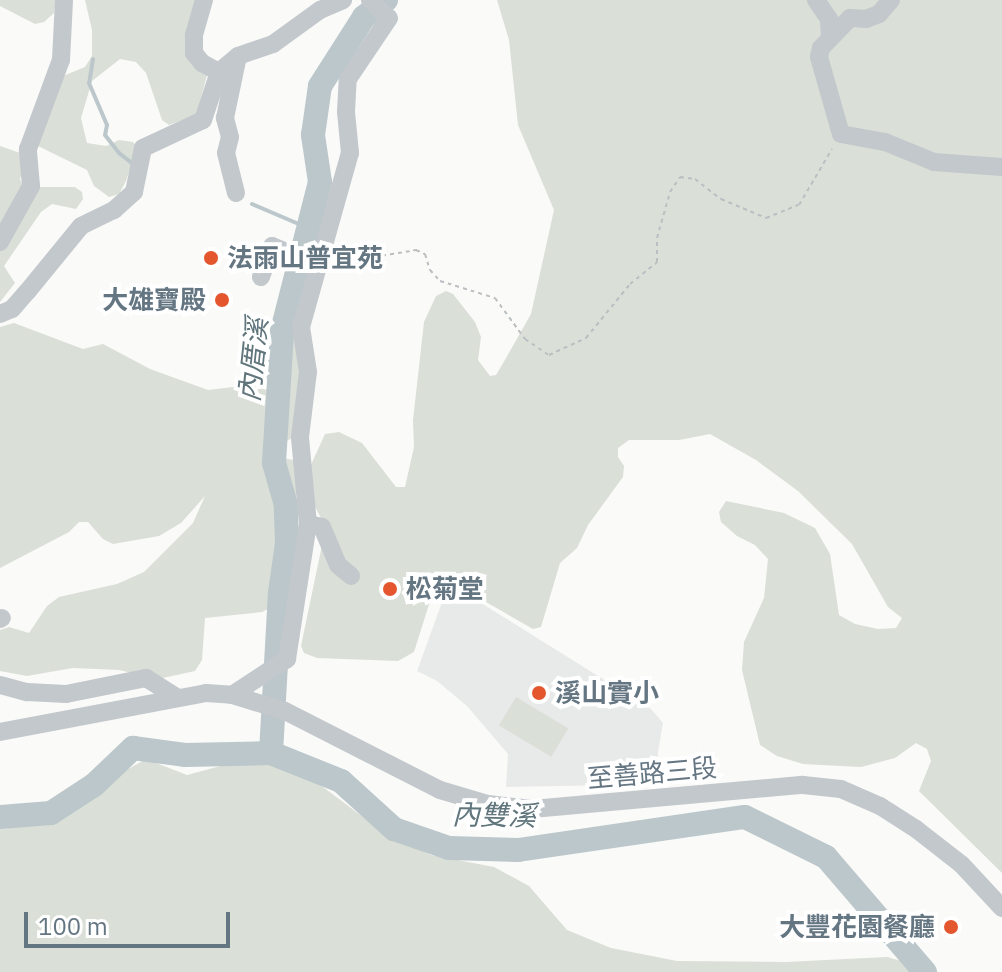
<!DOCTYPE html>
<html>
<head>
<meta charset="utf-8">
<style>
	body { margin:0 }
	#map { position:relative; width:1002px; height:972px; overflow:hidden; background:#fafaf8; font-family:"IBM Plex Sans","Noto Sans TC",sans-serif }
	div>[style] { position:absolute }
	.built>* { inset:0; background:#e8e9e9 }
	.green>* { inset:0; background:#dadfd7; transform-origin:0 0 }
	.stream>* { height:4px; margin:-2px; padding:0 2px; transform-origin:2px; border-radius:2px; background:#bbc7cb }
	.river>* { height:24px; margin:-12px; padding:0 12px; transform-origin:12px; border-radius:12px; background:#bbc7cb }
	.path>* { height:2px; margin-top:-1px; transform-origin:0; background:repeating-linear-gradient(90deg,#bbbfc2 0 4px,transparent 0 8px) }
	.minor>* { height:18px; margin:-9px; padding:0 9px; transform-origin:9px; border-radius:9px; background:#c3c8cc }
	.dots>* { width:22px; height:22px; translate:-50% -50%; box-sizing:border-box; border:4px solid #fff; border-radius:50% }
	span { translate:-50% -50%; white-space:nowrap; text-align:center; line-height:1.15; -webkit-text-stroke:8px #fff; paint-order:stroke }
	.poi-label { font-size:26px; color:#657683; font-weight:700 }
	.left { translate:0 -50%; text-align:left }
	.right { translate:-100% -50%; text-align:right }
	.street-label { font-size:26px; color:#657683 }
	.water-label { font-size:28px; color:#60757c; font-style:italic }
	.scale { position:absolute; left:24px; top:912px; width:206px; height:36px; box-sizing:border-box; border:4px solid #657683; border-top:0; padding-left:10px; font-size:24px; line-height:28px; white-space:nowrap; color:#657683; -webkit-text-stroke:6px #fff; paint-order:stroke }
</style>
</head>
<body>
<div id="map">
	<div class="built">
		<i style="clip-path:polygon(449px 583px,651px 709px,663px 723px,658px 752px,659px 784px,506px 787px,508px 754px,467px 706px,437px 681px,417px 671px)"></i>
	</div>
	<div class="green">
		<i style="clip-path:polygon(0 0,56px 0,54px 13px,44px 22px,35px 24px,0 6px)"></i>
		<i style="clip-path:polygon(85px 0,199px 0,195px 11px,208px 72px,196px 115px,169px 125px,162px 120px,146px 73px,136px 62px,120px 59px,92px 81px,81px 118px,87px 143px,106px 146px,119px 140px,133px 142px,137px 147px,126px 181px,119px 194px,109px 197px,94px 186px,87px 170px,38px 146px,63px 76px,85px 67px,92px 56px,92px 30px)"></i>
		<i style="clip-path:polygon(497px 0,1002px 0,1002px 873px,919px 791px,931px 761px,927px 749px,916px 743px,895px 758px,861px 767px,803px 764px,777px 756px,760px 745px,742px 670px,744px 642px,764px 598px,768px 559px,755px 545px,737px 536px,721px 522px,719px 512px,726px 501px,784px 513px,815px 528px,830px 554px,839px 615px,855px 624px,878px 629px,896px 628px,902px 618px,888px 607px,852px 544px,798px 491px,756px 460px,710px 434px,679px 440px,629px 440px,618px 448px,618px 457px,624px 466px,623px 477px,588px 525px,577px 548px,560px 563px,541px 627px,533px 629px,465px 590px,438px 590px,431px 598px,414px 652px,398px 661px,317px 658px,304px 653px,301px 646px,321px 550px,322px 520px,310px 497px,310px 467px,325px 434px,339px 432px,362px 443px,396px 487px,405px 487px,414px 447px,413px 420px,424px 322px,436px 296px,446px 291px,453px 294px,475px 322px,481px 337px,478px 360px,490px 376px,496px 375px,502px 365px,531px 314px,554px 210px,518px 125px,509px 40px)"></i>
		<i style="clip-path:polygon(0 146px,23px 154px,25px 165px,20px 179px,23px 187px,75px 187px,82px 192px,83px 199px,76px 209px,52px 204px,41px 212px,4px 266px,15px 283px,0 302px)"></i>
		<i style="clip-path:polygon(289px 286px,303px 297px,302px 372px,296px 435px,287px 441px,268px 443px,263px 455px,294px 460px,297px 472px,295px 548px,285px 592px,274px 606px,262px 612px,205px 618px,202px 660px,195px 671px,158px 679px,119px 670px,73px 668px,27px 676px,0 671px,0 630px,9px 627px,29px 633px,47px 606px,59px 597px,117px 584px,144px 572px,193px 523px,205px 496px,181px 523px,159px 536px,113px 544px,103px 539px,88px 522px,79px 522px,69px 532px,0 568px,0 327px,14px 323px,83px 349px,103px 344px,150px 369px,208px 390px,266px 383px,270px 337px)"></i>
		<i style="left:516px;top:697px;width:61px;height:33px;rotate:31deg"></i>
		<i style="clip-path:polygon(146px 759px,187px 775px,228px 764px,264px 761px,311px 778px,387px 835px,431px 855px,494px 867px,529px 886px,567px 930px,611px 948px,677px 961px,786px 962px,887px 957px,905px 962px,912px 972px,0 972px,0 829px,38px 825px,72px 810px,104px 791px,121px 773px)"></i>
	</div>
	<div class="stream">
		<i style="left:93px;top:59px;width:24px;rotate:99deg"></i>
		<i style="left:89px;top:83px;width:46px;rotate:66.8deg"></i>
		<i style="left:107px;top:125px;width:10px;rotate:101deg"></i>
		<i style="left:105px;top:135px;width:23px;rotate:52deg"></i>
		<i style="left:119px;top:153px;width:18px;rotate:38deg"></i>
		<i style="left:252px;top:204px;width:61px;rotate:23.2deg"></i>
	</div>
	<div class="river">
		<i style="left:271px;top:753px;width:160px;rotate:-86.8deg"></i>
		<i style="left:280px;top:593px;width:50px;rotate:-82deg"></i>
		<i style="left:287px;top:543px;width:38px;rotate:-92deg"></i>
		<i style="left:286px;top:505px;width:44px;rotate:-105.9deg"></i>
		<i style="left:274px;top:463px;width:132px;rotate:-86.5deg"></i>
		<i style="left:282px;top:331px;width:154px;rotate:-75.7deg"></i>
		<i style="left:320px;top:182px;width:48px;rotate:-98.5deg"></i>
		<i style="left:313px;top:135px;width:49px;rotate:-81.9deg"></i>
		<i style="left:320px;top:86px;width:82px;rotate:-57.5deg"></i>
		<i style="left:364px;top:17px;width:28px;rotate:-38deg"></i>
		<i style="left:0;top:817px;width:51px;rotate:-4.5deg"></i>
		<i style="left:51px;top:813px;width:51px;rotate:-33.1deg"></i>
		<i style="left:94px;top:785px;width:54px;rotate:-43.5deg"></i>
		<i style="left:133px;top:748px;width:52px;rotate:7.7deg"></i>
		<i style="left:185px;top:755px;width:86px;rotate:-1.3deg"></i>
		<i style="left:271px;top:753px;width:75px;rotate:21.8deg"></i>
		<i style="left:341px;top:781px;width:72px;rotate:42.2deg"></i>
		<i style="left:394px;top:829px;width:58px;rotate:19.1deg"></i>
		<i style="left:449px;top:848px;width:69px;rotate:1.7deg"></i>
		<i style="left:518px;top:850px;width:229px;rotate:-8.3deg"></i>
		<i style="left:745px;top:817px;width:90px;rotate:26.3deg"></i>
		<i style="left:826px;top:857px;width:152px;rotate:49.3deg"></i>
	</div>
	<div class="path">
		<i style="left:341px;top:248px;width:20px;rotate:57deg"></i>
		<i style="left:352px;top:265px;width:23px;rotate:-20deg"></i>
		<i style="left:374px;top:257px;width:43px;rotate:-9.5deg"></i>
		<i style="left:416px;top:250px;width:10px;rotate:24deg"></i>
		<i style="left:425px;top:254px;width:17px;rotate:73deg"></i>
		<i style="left:430px;top:270px;width:15px;rotate:48deg"></i>
		<i style="left:440px;top:281px;width:58px;rotate:17.2deg"></i>
		<i style="left:495px;top:298px;width:51px;rotate:53.8deg"></i>
		<i style="left:525px;top:339px;width:29px;rotate:34deg"></i>
		<i style="left:549px;top:355px;width:41px;rotate:-24.7deg"></i>
		<i style="left:586px;top:338px;width:70px;rotate:-50.8deg"></i>
		<i style="left:630px;top:284px;width:35px;rotate:-39deg"></i>
		<i style="left:657px;top:262px;width:24px;rotate:-90deg"></i>
		<i style="left:657px;top:238px;width:48px;rotate:-74.2deg"></i>
		<i style="left:670px;top:192px;width:18px;rotate:-56deg"></i>
		<i style="left:680px;top:177px;width:15px;rotate:8deg"></i>
		<i style="left:695px;top:179px;width:33px;rotate:38deg"></i>
		<i style="left:721px;top:199px;width:49px;rotate:22.9deg"></i>
		<i style="left:766px;top:218px;width:35px;rotate:-22deg"></i>
		<i style="left:799px;top:205px;width:65px;rotate:-59.5deg"></i>
	</div>
	<div class="minor">
		<i style="left:204px;top:0;width:37px;rotate:106deg"></i>
		<i style="left:194px;top:36px;width:17px;rotate:90deg"></i>
		<i style="left:194px;top:53px;width:13px;rotate:51deg"></i>
		<i style="left:202px;top:63px;width:19px;rotate:28deg"></i>
		<i style="left:816px;top:0;width:23px;rotate:56deg"></i>
		<i style="left:829px;top:19px;width:18px;rotate:87deg"></i>
		<i style="left:891px;top:0;width:18px;rotate:131deg"></i>
		<i style="left:879px;top:14px;width:14px;rotate:159deg"></i>
		<i style="left:866px;top:19px;width:16px;rotate:-176deg"></i>
		<i style="left:850px;top:18px;width:42px;rotate:134deg"></i>
		<i style="left:821px;top:48px;width:9px;rotate:103deg"></i>
		<i style="left:819px;top:57px;width:80px;rotate:74.1deg"></i>
		<i style="left:841px;top:134px;width:45px;rotate:10.3deg"></i>
		<i style="left:885px;top:142px;width:53px;rotate:22.2deg"></i>
		<i style="left:934px;top:162px;width:68px;rotate:4.2deg"></i>
		<i style="left:219px;top:72px;width:25px;rotate:-40deg"></i>
		<i style="left:238px;top:56px;width:37px;rotate:-19deg"></i>
		<i style="left:273px;top:44px;width:58px;rotate:-35.9deg"></i>
		<i style="left:320px;top:10px;width:25px;rotate:-23deg"></i>
		<i style="left:236px;top:193px;width:41px;rotate:-104deg"></i>
		<i style="left:226px;top:153px;width:16px;rotate:-76deg"></i>
		<i style="left:230px;top:137px;width:20px;rotate:-105deg"></i>
		<i style="left:225px;top:118px;width:63px;rotate:-78.2deg"></i>
		<i style="left:0;top:242px;width:64px;rotate:-61deg"></i>
		<i style="left:31px;top:186px;width:37px;rotate:-95deg"></i>
		<i style="left:28px;top:149px;width:95px;rotate:-69.7deg"></i>
		<i style="left:61px;top:60px;width:60px;rotate:-87.1deg"></i>
		<i style="left:261px;top:277px;width:33px;rotate:-70deg"></i>
		<i style="left:272px;top:246px;width:31px;rotate:22deg"></i>
		<i style="left:301px;top:258px;width:20px;rotate:3deg"></i>
		<i style="left:0;top:314px;width:13px;rotate:-23deg"></i>
		<i style="left:12px;top:309px;width:23px;rotate:-49deg"></i>
		<i style="left:27px;top:292px;width:85px;rotate:-50.7deg"></i>
		<i style="left:81px;top:226px;width:37px;rotate:-26deg"></i>
		<i style="left:114px;top:210px;width:27px;rotate:-42deg"></i>
		<i style="left:134px;top:192px;width:45px;rotate:-78.4deg"></i>
		<i style="left:143px;top:148px;width:66px;rotate:-25deg"></i>
		<i style="left:203px;top:120px;width:51px;rotate:-71.6deg"></i>
		<i style="left:308px;top:524px;width:14px;rotate:12deg"></i>
		<i style="left:322px;top:527px;width:41px;rotate:67.2deg"></i>
		<i style="left:338px;top:565px;width:17px;rotate:40deg"></i>
		<i style="left:0;top:619px;width:2px;rotate:-27deg"></i>
		<i style="left:0;top:685px;width:28px;rotate:15deg"></i>
		<i style="left:27px;top:692px;width:39px;rotate:3deg"></i>
		<i style="left:66px;top:694px;width:82px;rotate:-11.3deg"></i>
		<i style="left:146px;top:678px;width:36px;rotate:32deg"></i>
		<i style="left:232px;top:695px;width:66px;rotate:-33.2deg"></i>
		<i style="left:287px;top:659px;width:137px;rotate:-81.2deg"></i>
		<i style="left:308px;top:524px;width:87px;rotate:-95.3deg"></i>
		<i style="left:300px;top:437px;width:65px;rotate:-83deg"></i>
		<i style="left:308px;top:372px;width:46px;rotate:-98.8deg"></i>
		<i style="left:301px;top:327px;width:181px;rotate:-74.3deg"></i>
		<i style="left:350px;top:153px;width:41px;rotate:-95.6deg"></i>
		<i style="left:346px;top:112px;width:33px;rotate:-87deg"></i>
		<i style="left:348px;top:79px;width:73px;rotate:-56.1deg"></i>
		<i style="left:389px;top:18px;width:26px;rotate:-137deg"></i>
		<i style="left:0;top:732px;width:210px;rotate:-10.7deg"></i>
		<i style="left:206px;top:693px;width:26px;rotate:4deg"></i>
		<i style="left:232px;top:695px;width:55px;rotate:16.8deg"></i>
		<i style="left:285px;top:711px;width:174px;rotate:27deg"></i>
		<i style="left:440px;top:790px;width:50px;rotate:16.3deg"></i>
		<i style="left:488px;top:804px;width:44px;rotate:6.5deg"></i>
		<i style="left:532px;top:809px;width:272px;rotate:-5.1deg"></i>
		<i style="left:803px;top:785px;width:38px;rotate:6deg"></i>
		<i style="left:841px;top:789px;width:43px;rotate:23.6deg"></i>
		<i style="left:880px;top:806px;width:43px;rotate:32.6deg"></i>
		<i style="left:916px;top:829px;width:58px;rotate:38deg"></i>
		<i style="left:962px;top:865px;width:59px;rotate:47.1deg"></i>
	</div>
	<div class="dots">
		<i style="left:211px;top:258px;background:#e4572e"></i>
		<i style="left:222px;top:300px;background:#e4572e"></i>
		<i style="left:390px;top:589px;background:#e4572e"></i>
		<i style="left:539px;top:693px;background:#e4572e"></i>
		<i style="left:951px;top:927px;background:#e4572e"></i>
	</div>
	<div class="poi-label">
		<span class="left" style="left:227px;top:258px">法雨山普宜苑</span>
		<span class="right" style="left:206px;top:300px">大雄寶殿</span>
		<span class="left" style="left:406px;top:589px">松菊堂</span>
		<span class="left" style="left:555px;top:693px">溪山實小</span>
		<span class="right" style="left:935px;top:927px">大豐花園餐廳</span>
	</div>
	<div class="street-label">
		<span style="left:652px;top:773px;rotate:-5deg">至善路三段</span>
	</div>
	<div class="water-label">
		<span style="left:253px;top:360px;rotate:-84deg">內厝溪</span>
		<span style="left:494px;top:815px;rotate:1deg">內雙溪</span>
	</div>
	<div class="scale">100 m</div>
</div>
</body>
</html>
